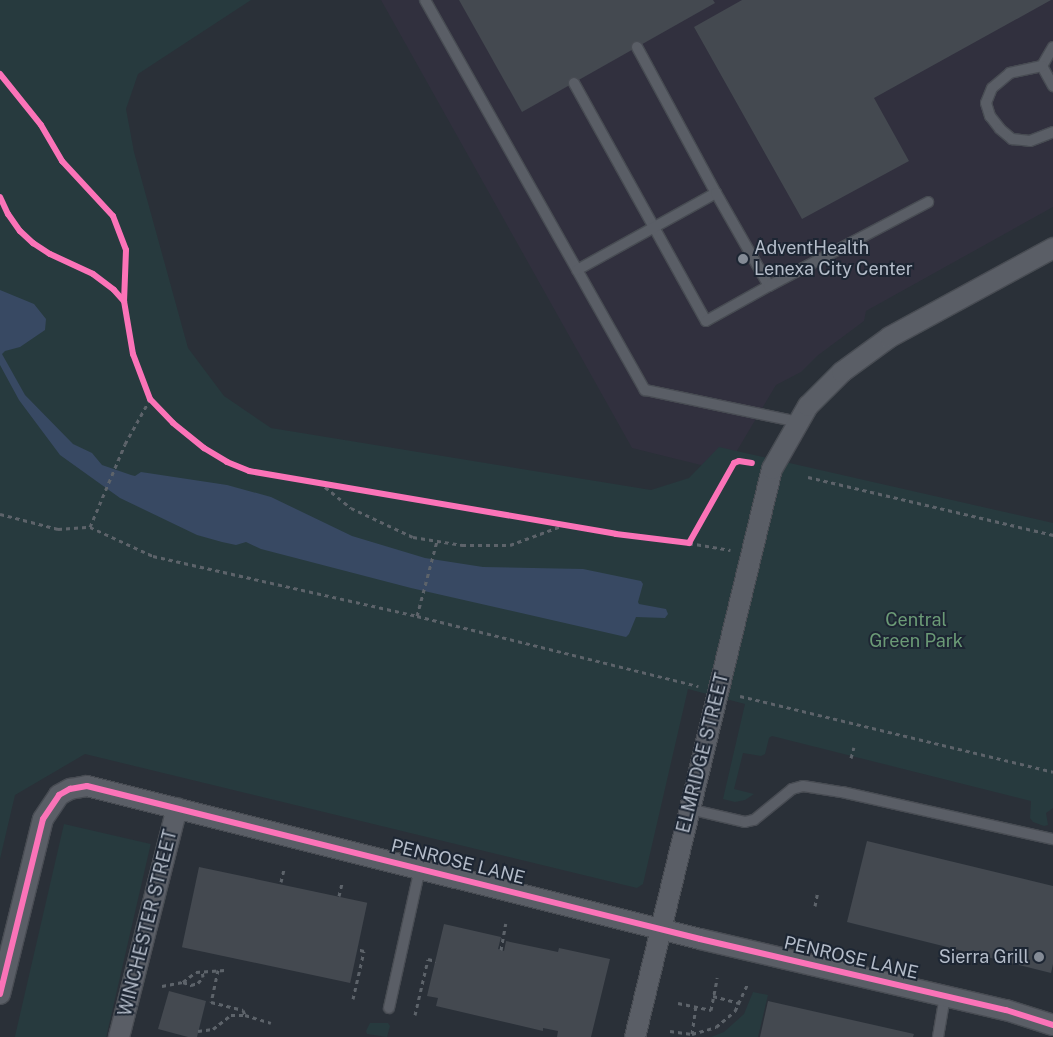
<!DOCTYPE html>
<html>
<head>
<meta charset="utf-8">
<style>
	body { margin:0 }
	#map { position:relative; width:1053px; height:1037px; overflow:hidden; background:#2a3038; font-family:"Public Sans",sans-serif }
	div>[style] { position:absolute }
	.medical>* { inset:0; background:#31303e }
	.green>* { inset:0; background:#273a3e; transform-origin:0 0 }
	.water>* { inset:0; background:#384963 }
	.building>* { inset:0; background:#444950; transform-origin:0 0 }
	.path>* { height:3px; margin-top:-1.5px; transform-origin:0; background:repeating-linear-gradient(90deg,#5d636a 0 4px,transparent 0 8px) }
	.roads { filter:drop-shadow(1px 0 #484c53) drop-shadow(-1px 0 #484c53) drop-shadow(0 1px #484c53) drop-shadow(0 -1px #484c53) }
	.service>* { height:10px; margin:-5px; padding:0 5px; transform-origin:5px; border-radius:5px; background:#5a5e66 }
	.minor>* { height:20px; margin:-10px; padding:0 10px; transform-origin:10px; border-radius:10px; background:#5a5e66 }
	.cycleway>* { height:6px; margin:-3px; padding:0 3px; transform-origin:3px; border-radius:3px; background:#fb73b8 }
	.dots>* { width:14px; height:14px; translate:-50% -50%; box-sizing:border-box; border:2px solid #1d2633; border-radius:50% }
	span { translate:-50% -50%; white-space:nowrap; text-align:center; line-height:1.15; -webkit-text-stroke:4px #1d2633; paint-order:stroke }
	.poi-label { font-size:18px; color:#b4bcc9 }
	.left { translate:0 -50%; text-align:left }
	.right { translate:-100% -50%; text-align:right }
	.park-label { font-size:18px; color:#6b9a76 }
	.street-label { font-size:18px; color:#b4bcc9 }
</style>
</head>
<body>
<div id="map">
	<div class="medical">
		<i style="clip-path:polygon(381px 0,1053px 0,1053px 207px,866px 311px,864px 321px,817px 356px,801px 372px,776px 385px,725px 471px,632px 448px)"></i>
	</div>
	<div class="green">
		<i style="clip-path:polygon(0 0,251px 0,138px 74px,126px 109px,134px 152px,188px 348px,224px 396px,271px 428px,651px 490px,689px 478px,719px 447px,1053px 523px,1053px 808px,1046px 813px,1048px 825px,1044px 826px,1033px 822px,1030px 818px,1031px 801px,772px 736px,769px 738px,765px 754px,761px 756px,743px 753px,734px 789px,754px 794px,745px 800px,735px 802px,723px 799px,745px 704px,688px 689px,643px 884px,637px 888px,85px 754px,15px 795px,0 859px)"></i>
		<i style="left:64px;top:824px;width:89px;height:219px;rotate:13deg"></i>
		<i style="clip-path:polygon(753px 992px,768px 995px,758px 1037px,711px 1037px,724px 1032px,744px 1014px)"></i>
		<i style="clip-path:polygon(370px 1023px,388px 1023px,390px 1026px,387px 1037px,367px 1034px,366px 1031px)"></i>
	</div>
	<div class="water">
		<i style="clip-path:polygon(0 290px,34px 304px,46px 319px,45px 330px,20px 347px,5px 351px,2px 354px,25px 395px,73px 444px,92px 453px,102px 465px,131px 475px,135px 476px,141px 472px,227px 485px,271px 497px,352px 536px,425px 558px,483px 567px,583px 569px,641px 581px,643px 584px,638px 602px,639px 604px,666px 609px,668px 614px,665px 618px,636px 617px,629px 634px,626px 637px,411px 588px,261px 549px,246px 542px,236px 545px,222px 542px,197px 535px,120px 498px,60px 455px,19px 400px,0 365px)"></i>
	</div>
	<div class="building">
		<i style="clip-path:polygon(459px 0,713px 0,715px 3px,522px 112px)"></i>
		<i style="clip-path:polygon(742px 0,1051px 0,874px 98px,909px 161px,802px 219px,694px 27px)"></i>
		<i style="clip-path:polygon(867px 841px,1053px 886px,1053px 964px,1051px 973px,847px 922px)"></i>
		<i style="left:199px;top:867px;width:172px;height:82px;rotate:12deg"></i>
		<i style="clip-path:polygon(444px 924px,501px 937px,498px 949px,504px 951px,506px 941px,558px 952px,559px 948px,610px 959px,591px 1037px,557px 1037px,558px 1031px,543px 1028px,543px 1031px,436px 1006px,438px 998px,427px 996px)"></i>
		<i style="clip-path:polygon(169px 991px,206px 1001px,197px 1037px,188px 1037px,158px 1029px)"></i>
		<i style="clip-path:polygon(768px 1001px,914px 1034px,913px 1037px,760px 1037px)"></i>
	</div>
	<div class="path">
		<i style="left:808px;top:477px;width:252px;rotate:13.3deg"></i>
		<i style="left:319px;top:482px;width:41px;rotate:39.1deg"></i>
		<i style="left:351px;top:508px;width:68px;rotate:25.1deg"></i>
		<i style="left:413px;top:537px;width:50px;rotate:9.3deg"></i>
		<i style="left:462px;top:545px;width:48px"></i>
		<i style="left:510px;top:545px;width:58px;rotate:-20.3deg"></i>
		<i style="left:0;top:514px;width:60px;rotate:14.5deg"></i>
		<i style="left:58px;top:529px;width:32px;rotate:-4deg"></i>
		<i style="left:90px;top:527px;width:69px;rotate:24.7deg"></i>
		<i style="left:153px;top:556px;width:271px;rotate:12.8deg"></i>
		<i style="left:417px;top:616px;width:290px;rotate:14deg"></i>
		<i style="left:90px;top:527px;width:90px;rotate:-67.1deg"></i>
		<i style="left:125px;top:444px;width:51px;rotate:-60.9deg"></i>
		<i style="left:689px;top:543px;width:42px;rotate:9.7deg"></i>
		<i style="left:417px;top:616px;width:78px;rotate:-75.1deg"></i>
		<i style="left:740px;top:696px;width:322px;rotate:13.6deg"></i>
		<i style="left:851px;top:758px;width:11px;rotate:-75deg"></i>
		<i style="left:281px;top:882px;width:13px;rotate:-77deg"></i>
		<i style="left:339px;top:896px;width:13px;rotate:-77deg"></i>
		<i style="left:815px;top:906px;width:15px;rotate:-79deg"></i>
		<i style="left:501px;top:950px;width:27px;rotate:-80deg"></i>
		<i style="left:218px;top:970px;width:33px;rotate:102deg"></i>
		<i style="left:211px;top:1002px;width:33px;rotate:14deg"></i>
		<i style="left:243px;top:1010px;width:5px;rotate:68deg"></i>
		<i style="left:245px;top:1015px;width:27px;rotate:17deg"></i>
		<i style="left:183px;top:982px;width:9px;rotate:21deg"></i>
		<i style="left:191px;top:985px;width:7px;rotate:-16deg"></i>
		<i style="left:198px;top:983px;width:8px;rotate:-50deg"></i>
		<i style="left:203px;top:977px;width:7px;rotate:-98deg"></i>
		<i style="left:162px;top:986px;width:21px;rotate:-11deg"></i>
		<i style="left:183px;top:982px;width:16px;rotate:-38deg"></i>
		<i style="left:196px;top:972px;width:29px;rotate:-4deg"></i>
		<i style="left:713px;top:996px;width:28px;rotate:15deg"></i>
		<i style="left:353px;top:999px;width:49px;rotate:-77.1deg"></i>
		<i style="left:364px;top:951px;width:7px;rotate:-164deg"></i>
		<i style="left:678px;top:1003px;width:34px;rotate:12deg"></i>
		<i style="left:711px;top:1010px;width:33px;rotate:-79deg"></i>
		<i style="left:415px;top:1015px;width:57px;rotate:-76.9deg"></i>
		<i style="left:428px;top:959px;width:8px;rotate:14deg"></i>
		<i style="left:198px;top:1031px;width:15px;rotate:-8deg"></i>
		<i style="left:213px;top:1029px;width:23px;rotate:-38deg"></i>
		<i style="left:231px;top:1015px;width:14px"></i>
		<i style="left:670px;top:1031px;width:22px;rotate:8deg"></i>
		<i style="left:692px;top:1034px;width:25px;rotate:-16deg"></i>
		<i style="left:716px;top:1027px;width:25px;rotate:-40deg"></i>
		<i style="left:735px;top:1011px;width:29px;rotate:-65deg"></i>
		<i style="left:692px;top:1034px;width:27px;rotate:-82deg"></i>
	</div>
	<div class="roads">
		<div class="service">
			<i style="left:425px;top:0;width:448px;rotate:60.6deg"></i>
			<i style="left:645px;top:390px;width:156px;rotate:11.8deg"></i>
			<i style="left:637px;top:47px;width:166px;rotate:61.6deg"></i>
			<i style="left:1053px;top:47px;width:22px;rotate:120deg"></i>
			<i style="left:1042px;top:66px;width:23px;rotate:61deg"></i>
			<i style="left:1042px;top:66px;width:33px;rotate:168deg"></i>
			<i style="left:1010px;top:73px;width:23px;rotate:140deg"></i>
			<i style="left:992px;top:88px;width:16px;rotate:112deg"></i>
			<i style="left:986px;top:103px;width:14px;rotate:73deg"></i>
			<i style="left:990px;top:116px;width:16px;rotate:52deg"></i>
			<i style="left:1000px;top:129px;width:16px;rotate:40deg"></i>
			<i style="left:1012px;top:139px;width:18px;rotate:6deg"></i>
			<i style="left:1030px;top:141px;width:25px;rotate:-21deg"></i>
			<i style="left:574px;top:83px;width:272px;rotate:61deg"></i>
			<i style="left:706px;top:321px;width:72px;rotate:-29.1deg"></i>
			<i style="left:577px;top:270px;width:159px;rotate:-29deg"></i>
			<i style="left:716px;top:193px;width:107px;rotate:60.3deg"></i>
			<i style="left:769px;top:286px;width:180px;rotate:-27.8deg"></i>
			<i style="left:689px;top:809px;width:57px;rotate:13.1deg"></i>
			<i style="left:745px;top:822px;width:9px;rotate:-13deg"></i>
			<i style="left:754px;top:820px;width:49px;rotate:-39.2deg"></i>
			<i style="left:792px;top:789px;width:11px;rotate:-15deg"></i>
			<i style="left:803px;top:786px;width:39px;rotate:9deg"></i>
			<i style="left:842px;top:792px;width:216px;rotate:12.6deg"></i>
			<i style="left:389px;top:1008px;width:143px;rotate:-77.5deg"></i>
			<i style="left:938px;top:1037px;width:42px;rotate:-80.3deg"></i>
		</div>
		<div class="minor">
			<i style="left:0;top:994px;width:180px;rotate:-76.2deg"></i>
			<i style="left:43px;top:819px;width:29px;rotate:-56deg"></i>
			<i style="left:59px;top:795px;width:13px;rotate:-29deg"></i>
			<i style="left:70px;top:789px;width:17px;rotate:-10deg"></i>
			<i style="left:87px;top:786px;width:632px;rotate:14.01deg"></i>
			<i style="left:700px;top:939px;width:314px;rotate:13.1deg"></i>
			<i style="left:1006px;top:1010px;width:49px;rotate:17.7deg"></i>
			<i style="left:119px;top:1037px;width:236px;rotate:-75.8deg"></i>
			<i style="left:635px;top:1037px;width:584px;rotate:-76.44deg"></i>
			<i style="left:772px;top:469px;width:73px;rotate:-60.3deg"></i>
			<i style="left:808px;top:406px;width:48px;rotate:-45deg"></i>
			<i style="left:842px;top:372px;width:59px;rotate:-36.1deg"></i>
			<i style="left:890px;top:337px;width:186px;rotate:-28.6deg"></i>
		</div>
	</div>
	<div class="cycleway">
		<i style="left:0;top:74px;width:65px;rotate:51.2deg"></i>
		<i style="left:41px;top:125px;width:42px;rotate:59.7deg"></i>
		<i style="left:62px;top:161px;width:75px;rotate:47.2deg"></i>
		<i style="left:113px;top:216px;width:36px;rotate:69deg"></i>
		<i style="left:126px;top:250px;width:51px;rotate:92.2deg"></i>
		<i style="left:0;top:197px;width:19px;rotate:65deg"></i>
		<i style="left:8px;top:214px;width:21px;rotate:55deg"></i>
		<i style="left:20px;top:231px;width:18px;rotate:43deg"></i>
		<i style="left:33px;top:243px;width:20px;rotate:33deg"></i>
		<i style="left:50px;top:254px;width:47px;rotate:24.9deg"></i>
		<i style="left:93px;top:274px;width:26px;rotate:37deg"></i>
		<i style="left:114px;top:290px;width:15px;rotate:48deg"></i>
		<i style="left:124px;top:301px;width:54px;rotate:80.4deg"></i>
		<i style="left:133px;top:354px;width:48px;rotate:69.3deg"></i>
		<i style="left:150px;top:399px;width:33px;rotate:46deg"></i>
		<i style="left:173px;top:423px;width:40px;rotate:39deg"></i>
		<i style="left:204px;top:448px;width:27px;rotate:31deg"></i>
		<i style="left:227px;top:462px;width:24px;rotate:22deg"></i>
		<i style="left:249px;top:471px;width:372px;rotate:9.7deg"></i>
		<i style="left:616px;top:534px;width:74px;rotate:7deg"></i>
		<i style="left:689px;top:543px;width:92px;rotate:-60.6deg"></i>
		<i style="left:734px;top:463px;width:5px;rotate:-22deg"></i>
		<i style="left:739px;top:461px;width:13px;rotate:9deg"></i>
		<i style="left:0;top:994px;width:180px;rotate:-76.2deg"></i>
		<i style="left:43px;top:819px;width:29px;rotate:-56deg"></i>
		<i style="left:59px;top:795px;width:13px;rotate:-29deg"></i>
		<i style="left:70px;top:789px;width:17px;rotate:-10deg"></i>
		<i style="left:87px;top:786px;width:632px;rotate:14.01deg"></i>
		<i style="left:700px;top:939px;width:314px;rotate:13.1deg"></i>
		<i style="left:1006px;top:1010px;width:49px;rotate:17.7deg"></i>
	</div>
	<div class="dots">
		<i style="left:743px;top:259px;background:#848b96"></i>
		<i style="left:1039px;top:957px;background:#848b96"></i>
	</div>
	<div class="poi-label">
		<span class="left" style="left:754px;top:259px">AdventHealth<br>Lenexa City Center</span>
		<span class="right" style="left:1029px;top:957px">Sierra Grill</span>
	</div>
	<div class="park-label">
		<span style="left:916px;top:631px">Central<br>Green Park</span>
	</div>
	<div class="street-label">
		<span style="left:703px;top:753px;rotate:-76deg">ELMRIDGE STREET</span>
		<span style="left:458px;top:862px;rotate:14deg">PENROSE LANE</span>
		<span style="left:148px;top:923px;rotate:-76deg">WINCHESTER STREET</span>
		<span style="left:851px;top:958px;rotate:13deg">PENROSE LANE</span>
	</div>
</div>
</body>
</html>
